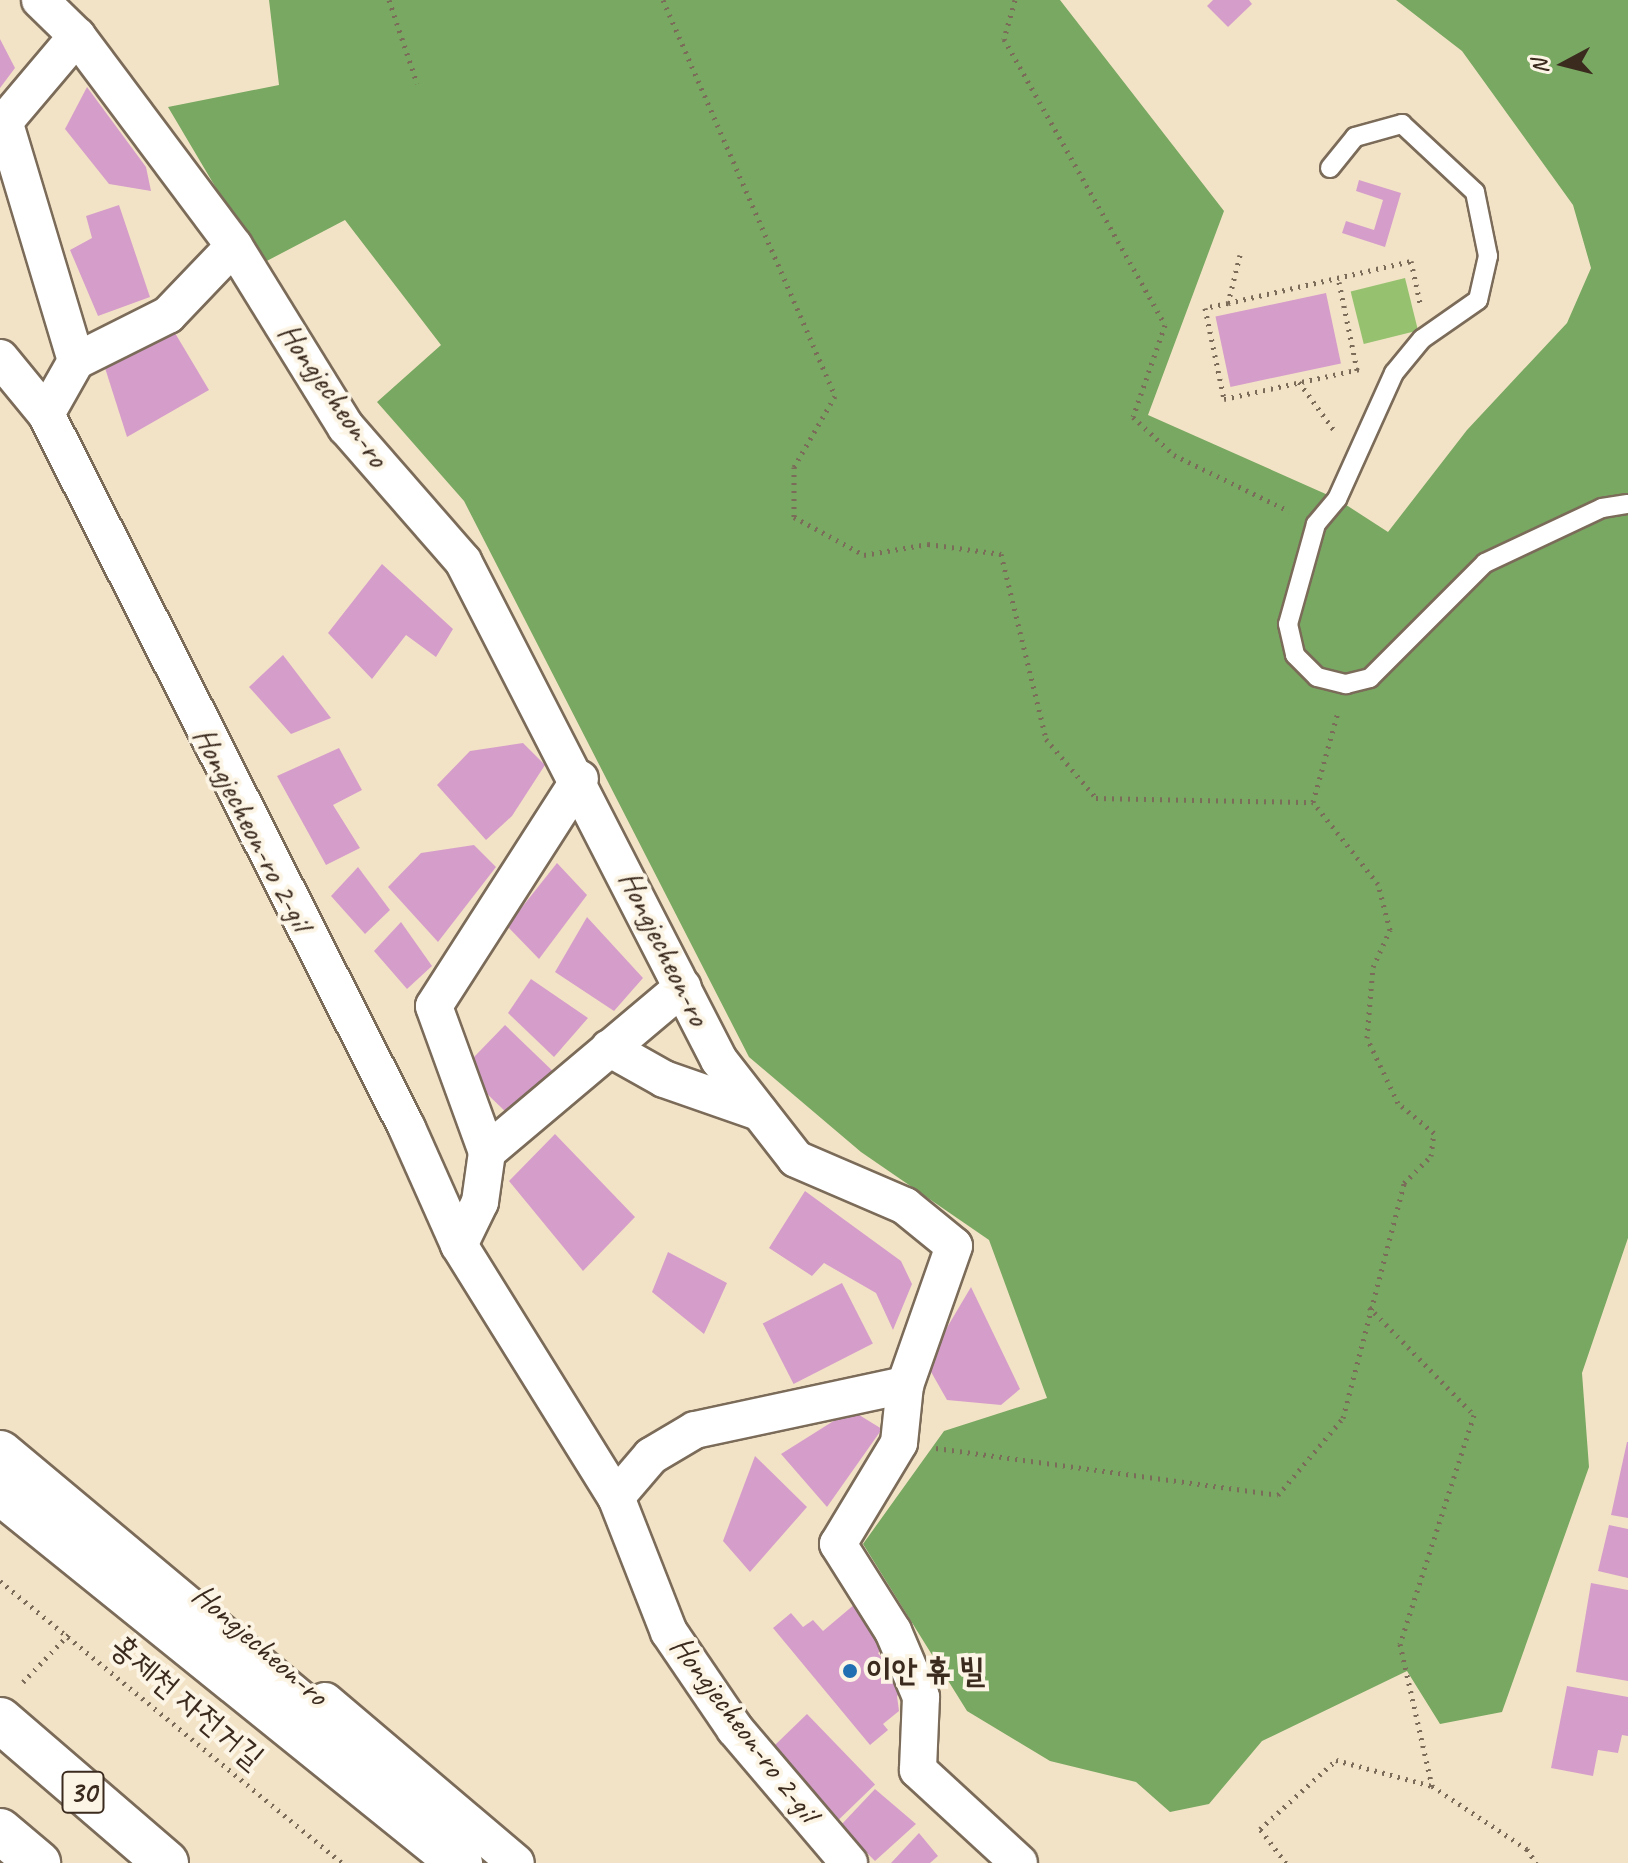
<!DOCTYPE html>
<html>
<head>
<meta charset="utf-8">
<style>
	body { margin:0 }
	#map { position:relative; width:1628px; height:1863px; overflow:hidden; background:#f3e3c6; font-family:Caveat,"Poor Story",sans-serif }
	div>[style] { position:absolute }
	.green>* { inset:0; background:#96c270; transform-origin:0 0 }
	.forest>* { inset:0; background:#78a862 }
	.pier>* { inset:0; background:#f3e3c6 }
	.building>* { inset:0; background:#d59eca; transform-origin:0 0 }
	.path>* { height:5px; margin-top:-2.5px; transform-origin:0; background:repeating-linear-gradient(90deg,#7b6b59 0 2px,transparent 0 8px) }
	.roads { filter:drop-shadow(2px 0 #7b6b59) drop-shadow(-2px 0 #7b6b59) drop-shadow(0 2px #7b6b59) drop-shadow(0 -2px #7b6b59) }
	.lane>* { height:18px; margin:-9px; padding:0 9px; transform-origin:9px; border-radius:9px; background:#fff }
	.street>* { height:36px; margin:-18px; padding:0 18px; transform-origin:18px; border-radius:18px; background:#fff }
	.secondary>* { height:44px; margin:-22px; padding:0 22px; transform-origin:22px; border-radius:22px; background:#fff }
	.highway>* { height:44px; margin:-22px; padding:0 22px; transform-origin:22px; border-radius:22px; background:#fff }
	.dots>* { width:22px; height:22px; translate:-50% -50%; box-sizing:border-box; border:4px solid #fcf5e5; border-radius:50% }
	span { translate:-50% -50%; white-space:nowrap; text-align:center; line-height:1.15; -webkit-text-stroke:8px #fcf5e5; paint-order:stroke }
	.shield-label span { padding:2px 6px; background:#fcf5e5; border:2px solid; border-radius:6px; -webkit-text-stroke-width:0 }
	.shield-label { font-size:30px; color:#3b2a1e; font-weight:700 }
	.street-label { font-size:32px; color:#3b2a1e }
	.poi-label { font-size:32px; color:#3b2a1e; font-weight:700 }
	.left { translate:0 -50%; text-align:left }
	.north { position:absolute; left:1524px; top:24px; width:80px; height:80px; -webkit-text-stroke:6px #fcf5e5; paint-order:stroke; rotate:263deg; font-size:22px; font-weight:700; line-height:32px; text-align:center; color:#3b2a1e }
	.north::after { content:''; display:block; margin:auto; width:28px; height:36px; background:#3b2a1e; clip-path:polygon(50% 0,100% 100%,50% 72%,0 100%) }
</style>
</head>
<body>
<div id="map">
	<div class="green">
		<i style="left:1405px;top:278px;width:54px;height:56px;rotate:76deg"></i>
	</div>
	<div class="forest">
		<i style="clip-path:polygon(269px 0,1060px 0,1224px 211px,1148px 415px,1337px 499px,1388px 532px,1467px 430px,1567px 323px,1591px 268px,1573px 205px,1462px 51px,1396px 0,1628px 0,1628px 1238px,1582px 1373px,1589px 1467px,1502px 1712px,1440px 1724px,1407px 1671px,1262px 1741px,1209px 1804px,1170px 1812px,1136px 1782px,1050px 1761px,967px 1711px,863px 1544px,944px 1431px,1047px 1398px,989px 1240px,861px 1152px,749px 1057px,464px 501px,377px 402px,441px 345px,345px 220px,261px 264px,168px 107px,279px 85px)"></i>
	</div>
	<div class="pier">
		<i style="clip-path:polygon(0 1704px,202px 1860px,203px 1863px,14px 1863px,0 1851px)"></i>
	</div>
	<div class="building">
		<i style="clip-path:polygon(1213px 0,1249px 0,1252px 4px,1228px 27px,1207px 6px)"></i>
		<i style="clip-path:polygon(0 39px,15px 68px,0 88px)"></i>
		<i style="clip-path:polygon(87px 87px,146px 167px,151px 191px,109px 184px,65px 129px)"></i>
		<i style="clip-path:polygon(1359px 180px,1401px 193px,1385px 247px,1342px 233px,1346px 221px,1374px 230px,1383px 200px,1356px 191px)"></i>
		<i style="clip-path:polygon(119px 205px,150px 297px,98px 316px,70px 250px,92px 238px,86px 216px)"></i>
		<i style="left:1326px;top:293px;width:72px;height:113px;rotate:78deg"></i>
		<i style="clip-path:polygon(175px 333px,209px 390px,127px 437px,105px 368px)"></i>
		<i style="clip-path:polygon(382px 564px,453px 629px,436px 657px,406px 635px,372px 679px,328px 633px)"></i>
		<i style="clip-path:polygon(283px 655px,331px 718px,291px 734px,249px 687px)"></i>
		<i style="clip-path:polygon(523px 743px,545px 765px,512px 816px,486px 840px,437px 785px,470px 751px)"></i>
		<i style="clip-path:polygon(339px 748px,362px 790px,333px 805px,360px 848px,326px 865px,277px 776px)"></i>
		<i style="clip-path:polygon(474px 845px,496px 867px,438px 942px,388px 887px,421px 853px)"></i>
		<i style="clip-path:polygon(557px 863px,587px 895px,539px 959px,507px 926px)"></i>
		<i style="clip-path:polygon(358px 867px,390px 910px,365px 934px,331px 896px)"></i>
		<i style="clip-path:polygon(587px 917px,643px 978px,614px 1011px,555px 972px)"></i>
		<i style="clip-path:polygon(401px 922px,432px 966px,407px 989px,374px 951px)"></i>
		<i style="clip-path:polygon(531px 979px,588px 1018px,554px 1057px,508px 1013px)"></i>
		<i style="left:505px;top:1025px;width:66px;height:62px;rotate:44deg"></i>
		<i style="clip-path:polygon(555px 1134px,635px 1217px,583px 1271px,509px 1181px)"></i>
		<i style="clip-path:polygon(805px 1191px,901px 1261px,912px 1284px,893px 1330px,876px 1293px,824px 1263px,812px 1276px,769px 1248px)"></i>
		<i style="clip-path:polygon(668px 1252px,727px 1283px,704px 1334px,652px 1292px)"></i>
		<i style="left:842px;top:1283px;width:68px;height:89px;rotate:63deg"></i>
		<i style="clip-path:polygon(971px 1287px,1020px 1389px,1001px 1405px,947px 1400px,926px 1363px)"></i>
		<i style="clip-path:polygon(851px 1410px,882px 1429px,827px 1507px,781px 1454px)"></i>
		<i style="clip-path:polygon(1627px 1442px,1628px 1442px,1628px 1518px,1611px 1515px)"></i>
		<i style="clip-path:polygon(755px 1456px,807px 1507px,750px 1572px,723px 1541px)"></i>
		<i style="clip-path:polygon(1609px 1525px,1628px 1529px,1628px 1578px,1598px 1571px)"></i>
		<i style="clip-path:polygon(1591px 1583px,1628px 1590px,1628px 1681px,1576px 1672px)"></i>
		<i style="clip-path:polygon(855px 1604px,888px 1644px,878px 1653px,906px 1688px,897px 1696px,899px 1711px,883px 1724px,888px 1730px,870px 1745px,773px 1628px,791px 1613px,803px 1627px,813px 1620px,823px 1631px)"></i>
		<i style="clip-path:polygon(1567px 1686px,1628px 1697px,1628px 1736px,1622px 1735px,1618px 1753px,1598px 1750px,1593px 1776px,1551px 1768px)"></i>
		<i style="left:807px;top:1714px;width:98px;height:51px;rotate:46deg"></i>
		<i style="clip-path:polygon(875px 1789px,916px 1824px,875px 1861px,840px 1826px)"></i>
		<i style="clip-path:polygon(919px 1833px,938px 1856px,930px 1863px,891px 1863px)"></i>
	</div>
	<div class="path">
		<i style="left:389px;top:0;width:88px;rotate:71.4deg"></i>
		<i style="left:663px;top:0;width:432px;rotate:66.5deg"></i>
		<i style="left:835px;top:396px;width:82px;rotate:120deg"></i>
		<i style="left:794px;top:467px;width:50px;rotate:90deg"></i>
		<i style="left:794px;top:517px;width:80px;rotate:28.5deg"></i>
		<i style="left:864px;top:555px;width:65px;rotate:-9.8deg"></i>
		<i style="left:928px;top:544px;width:74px;rotate:7.8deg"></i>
		<i style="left:1001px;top:554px;width:190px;rotate:76.3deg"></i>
		<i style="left:1046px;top:739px;width:77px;rotate:49.7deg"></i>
		<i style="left:1096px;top:798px;width:217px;rotate:1.1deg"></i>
		<i style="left:1015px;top:0;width:41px;rotate:105.8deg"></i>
		<i style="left:1004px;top:39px;width:328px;rotate:60.6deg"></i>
		<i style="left:1165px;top:325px;width:97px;rotate:109.2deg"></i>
		<i style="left:1133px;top:417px;width:56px;rotate:42.8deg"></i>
		<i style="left:1174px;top:455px;width:128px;rotate:26deg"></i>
		<i style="left:1240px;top:255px;width:49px;rotate:104deg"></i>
		<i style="left:1228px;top:303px;width:188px;rotate:-12.9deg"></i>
		<i style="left:1411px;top:261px;width:43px;rotate:77.9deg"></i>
		<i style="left:1339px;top:282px;width:90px;rotate:78.4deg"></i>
		<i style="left:1228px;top:303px;width:24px;rotate:168deg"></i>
		<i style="left:1205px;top:308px;width:93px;rotate:78.2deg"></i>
		<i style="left:1224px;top:399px;width:139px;rotate:-12.4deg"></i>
		<i style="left:1299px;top:382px;width:59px;rotate:53.9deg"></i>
		<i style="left:1369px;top:1307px;width:151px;rotate:45.8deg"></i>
		<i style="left:1474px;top:1415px;width:241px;rotate:107.9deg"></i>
		<i style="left:1400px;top:1644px;width:146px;rotate:77.3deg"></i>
		<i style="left:936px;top:1448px;width:345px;rotate:7.8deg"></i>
		<i style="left:1278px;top:1495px;width:101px;rotate:-49.8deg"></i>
		<i style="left:1343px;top:1418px;width:243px;rotate:-75.4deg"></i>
		<i style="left:1404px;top:1183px;width:38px;rotate:-45deg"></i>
		<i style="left:1431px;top:1156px;width:23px;rotate:-83deg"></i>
		<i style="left:1434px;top:1133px;width:47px;rotate:-140.2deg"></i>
		<i style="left:1398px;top:1103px;width:72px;rotate:-115.5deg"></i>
		<i style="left:1367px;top:1038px;width:71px;rotate:-85.2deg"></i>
		<i style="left:1373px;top:967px;width:41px;rotate:-65.3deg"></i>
		<i style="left:1390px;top:930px;width:48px;rotate:-104.6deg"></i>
		<i style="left:1378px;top:884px;width:105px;rotate:-128.4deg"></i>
		<i style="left:1313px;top:802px;width:93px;rotate:-74.5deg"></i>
		<i style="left:0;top:1581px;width:443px;rotate:39.5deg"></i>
		<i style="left:23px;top:1682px;width:66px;rotate:-46.2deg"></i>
		<i style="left:1286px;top:1863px;width:43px;rotate:-127.4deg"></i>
		<i style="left:1260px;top:1829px;width:103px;rotate:-42.2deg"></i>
		<i style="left:1336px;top:1760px;width:99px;rotate:15.2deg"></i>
		<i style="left:1432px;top:1786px;width:114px;rotate:33.6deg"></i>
		<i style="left:1527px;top:1849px;width:17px;rotate:57deg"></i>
	</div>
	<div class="roads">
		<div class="lane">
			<i style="left:1330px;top:168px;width:40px;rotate:-51deg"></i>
			<i style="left:1355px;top:137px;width:49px;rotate:-15.5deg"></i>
			<i style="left:1402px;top:124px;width:100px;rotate:43deg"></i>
			<i style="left:1475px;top:192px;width:65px;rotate:78.5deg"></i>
			<i style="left:1488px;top:256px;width:45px;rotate:102.8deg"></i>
			<i style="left:1478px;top:300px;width:68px;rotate:145.1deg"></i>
			<i style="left:1422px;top:339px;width:44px;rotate:129.5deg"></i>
			<i style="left:1394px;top:373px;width:138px;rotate:114.3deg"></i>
			<i style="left:1337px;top:499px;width:33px;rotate:130deg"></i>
			<i style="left:1316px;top:524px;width:104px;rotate:105.6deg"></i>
			<i style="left:1288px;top:624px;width:32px;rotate:77deg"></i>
			<i style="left:1295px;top:655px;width:31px;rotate:45deg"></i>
			<i style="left:1317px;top:677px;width:30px;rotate:14deg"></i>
			<i style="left:1346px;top:684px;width:25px;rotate:-14deg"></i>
			<i style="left:1370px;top:678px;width:163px;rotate:-45deg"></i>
			<i style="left:1485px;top:563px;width:129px;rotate:-25.2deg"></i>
			<i style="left:1602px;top:508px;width:26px;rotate:-9deg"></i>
		</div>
		<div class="street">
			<i style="left:40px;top:0;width:52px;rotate:44.2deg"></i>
			<i style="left:77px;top:36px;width:262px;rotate:53.2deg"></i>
			<i style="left:234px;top:246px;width:213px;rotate:58.3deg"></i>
			<i style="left:346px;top:427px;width:178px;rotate:48.9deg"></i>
			<i style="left:463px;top:561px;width:561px;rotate:62.84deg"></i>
			<i style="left:719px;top:1060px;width:125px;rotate:52.1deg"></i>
			<i style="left:796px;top:1159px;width:119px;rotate:23.3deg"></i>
			<i style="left:905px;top:1206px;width:63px;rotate:39.2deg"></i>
			<i style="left:954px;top:1246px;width:147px;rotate:109.4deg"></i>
			<i style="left:905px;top:1385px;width:58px;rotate:95.9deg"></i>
			<i style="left:899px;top:1443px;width:118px;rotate:121.1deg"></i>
			<i style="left:838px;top:1544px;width:103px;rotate:57.7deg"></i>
			<i style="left:893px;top:1631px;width:72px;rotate:67deg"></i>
			<i style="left:921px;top:1697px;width:73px;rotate:92.4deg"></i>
			<i style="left:918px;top:1770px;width:137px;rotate:42.6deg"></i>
			<i style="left:5px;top:124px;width:247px;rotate:73.3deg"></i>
			<i style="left:76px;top:361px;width:61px;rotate:119.5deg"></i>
			<i style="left:0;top:127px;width:119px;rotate:-49.8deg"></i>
			<i style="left:0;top:358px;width:72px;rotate:50.6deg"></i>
			<i style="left:46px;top:414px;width:800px;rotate:63.18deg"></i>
			<i style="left:407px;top:1128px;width:128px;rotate:66deg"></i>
			<i style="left:459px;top:1245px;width:297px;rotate:58.1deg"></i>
			<i style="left:616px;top:1497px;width:145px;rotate:68.6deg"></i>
			<i style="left:669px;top:1632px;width:117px;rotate:55.8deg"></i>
			<i style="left:735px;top:1729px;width:176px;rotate:49.6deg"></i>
			<i style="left:76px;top:361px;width:103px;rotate:-26.6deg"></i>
			<i style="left:168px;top:315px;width:95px;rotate:-46.3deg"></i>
			<i style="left:609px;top:1048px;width:63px;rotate:29.4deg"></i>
			<i style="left:664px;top:1079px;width:101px;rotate:19.2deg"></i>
			<i style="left:487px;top:1152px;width:256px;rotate:-40.1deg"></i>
			<i style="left:459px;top:1245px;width:48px;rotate:-64deg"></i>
			<i style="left:480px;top:1202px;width:50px;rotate:-82deg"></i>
			<i style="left:487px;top:1152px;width:155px;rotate:-110deg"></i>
			<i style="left:434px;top:1006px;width:270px;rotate:-57.3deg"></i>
			<i style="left:616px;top:1497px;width:54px;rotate:-49.5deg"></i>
			<i style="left:651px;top:1456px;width:51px;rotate:-30.6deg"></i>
			<i style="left:695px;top:1430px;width:215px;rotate:-12.1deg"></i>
			<i style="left:325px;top:1701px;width:250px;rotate:40.3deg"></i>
		</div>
		<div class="secondary">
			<i style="left:0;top:1492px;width:591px;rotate:38.89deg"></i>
		</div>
		<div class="highway">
			<i style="left:0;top:1453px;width:422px;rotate:39.9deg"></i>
			<i style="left:324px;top:1724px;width:142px;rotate:47.6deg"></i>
			<i style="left:0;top:1720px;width:219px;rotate:40.7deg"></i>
			<i style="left:0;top:1831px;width:50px;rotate:40.1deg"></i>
		</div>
	</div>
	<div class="dots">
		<i style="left:850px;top:1671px;background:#1f6fb2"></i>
	</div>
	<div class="shield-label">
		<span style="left:83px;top:1792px">30</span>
	</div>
	<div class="street-label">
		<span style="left:333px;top:395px;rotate:55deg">Hongjecheon-ro</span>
		<span style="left:252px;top:829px;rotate:63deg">Hongjecheon-ro 2-gil</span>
		<span style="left:664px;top:948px;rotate:64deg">Hongjecheon-ro</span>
		<span style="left:260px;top:1645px;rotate:41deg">Hongjecheon-ro</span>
		<span style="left:187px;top:1702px;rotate:40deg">홍제천 자전거길</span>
		<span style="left:744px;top:1729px;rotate:53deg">Hongjecheon-ro 2-gil</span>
	</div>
	<div class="poi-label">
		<span class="left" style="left:866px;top:1671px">이안 휴 빌</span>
	</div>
	<div class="north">N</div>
</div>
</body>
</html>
